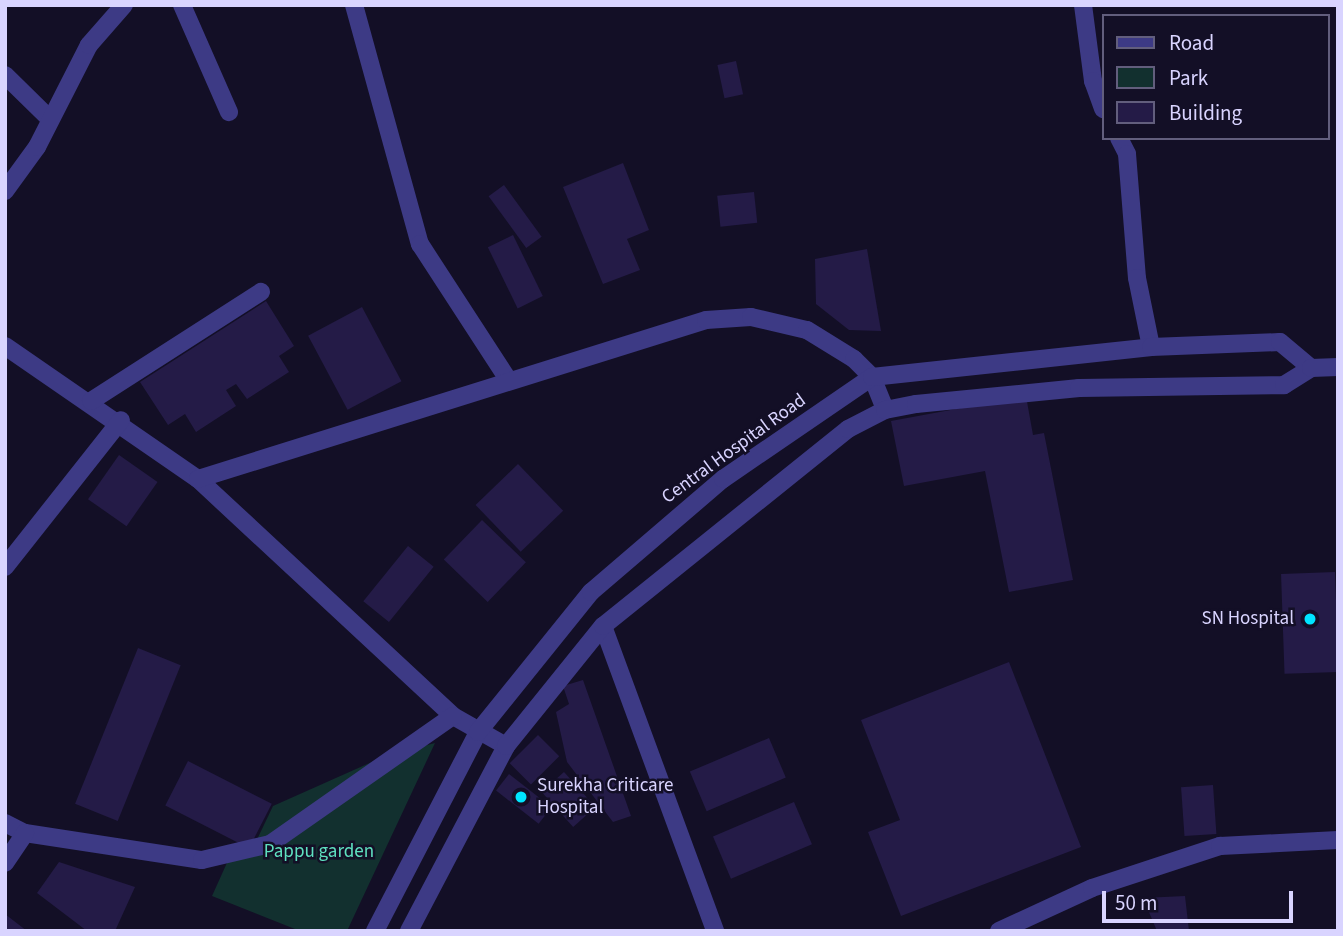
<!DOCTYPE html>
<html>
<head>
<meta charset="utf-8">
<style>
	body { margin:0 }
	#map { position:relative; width:1343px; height:936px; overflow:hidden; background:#130f26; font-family:"Source Sans 3",sans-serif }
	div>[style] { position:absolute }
	.green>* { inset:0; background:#12302f }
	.building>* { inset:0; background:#241b47; transform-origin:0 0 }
	.minor>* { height:18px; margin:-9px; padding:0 9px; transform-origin:9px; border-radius:9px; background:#3d3a85 }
	.tertiary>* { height:18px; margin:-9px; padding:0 9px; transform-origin:9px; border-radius:9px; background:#3d3a85 }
	.dots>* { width:19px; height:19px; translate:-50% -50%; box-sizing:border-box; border:4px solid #130f26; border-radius:50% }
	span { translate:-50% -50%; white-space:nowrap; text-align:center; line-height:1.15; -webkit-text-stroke:5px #130f26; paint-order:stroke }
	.street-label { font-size:19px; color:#d9d4ff }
	.poi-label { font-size:19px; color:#d9d4ff }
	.right { translate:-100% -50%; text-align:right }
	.left { translate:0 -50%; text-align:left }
	.park-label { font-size:19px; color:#5fe0c0 }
	.frame { position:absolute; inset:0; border:7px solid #d9d4ff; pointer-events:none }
	.legend { position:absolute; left:1102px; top:14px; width:228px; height:126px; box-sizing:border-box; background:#130f26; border:2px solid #625e7d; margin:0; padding:9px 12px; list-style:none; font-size:21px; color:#d9d4ff }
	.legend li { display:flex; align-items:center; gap:14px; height:35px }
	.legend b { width:35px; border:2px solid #625e7d }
	.scale { position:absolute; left:1102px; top:891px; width:191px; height:32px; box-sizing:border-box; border:4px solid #d9d4ff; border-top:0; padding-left:9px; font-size:21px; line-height:24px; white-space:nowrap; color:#d9d4ff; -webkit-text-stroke:5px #130f26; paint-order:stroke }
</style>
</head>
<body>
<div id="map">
	<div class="green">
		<i style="clip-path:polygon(435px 743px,347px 931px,300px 931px,212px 896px,235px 845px,251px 852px,273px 806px,383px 757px)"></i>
	</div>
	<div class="building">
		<i style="left:736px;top:61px;width:34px;height:19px;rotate:78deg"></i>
		<i style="clip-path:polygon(623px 163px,649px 230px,627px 239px,640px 270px,603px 284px,563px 187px)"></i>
		<i style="left:504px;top:185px;width:64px;height:19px;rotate:54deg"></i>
		<i style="left:754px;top:192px;width:31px;height:37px;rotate:84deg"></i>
		<i style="left:513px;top:235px;width:68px;height:28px;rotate:64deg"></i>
		<i style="clip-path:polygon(867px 249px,881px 331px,849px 330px,816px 304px,815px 259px)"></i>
		<i style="clip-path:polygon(266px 301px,294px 346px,279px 356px,289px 372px,247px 399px,236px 384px,226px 390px,236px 406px,196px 432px,185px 414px,168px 425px,140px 382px)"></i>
		<i style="left:362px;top:307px;width:84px;height:61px;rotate:62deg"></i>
		<i style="clip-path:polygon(1026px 396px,1033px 435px,1044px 433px,1073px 580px,1009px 592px,985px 471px,904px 486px,891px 421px)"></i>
		<i style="left:119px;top:455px;width:47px;height:54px;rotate:35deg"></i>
		<i style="left:518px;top:464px;width:65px;height:59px;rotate:46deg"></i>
		<i style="left:482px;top:520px;width:61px;height:55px;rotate:44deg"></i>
		<i style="left:408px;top:546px;width:33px;height:71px;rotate:39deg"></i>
		<i style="left:1335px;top:572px;width:100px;height:54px;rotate:88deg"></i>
		<i style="left:138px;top:648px;width:46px;height:168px;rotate:22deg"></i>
		<i style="clip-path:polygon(1009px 662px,1081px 847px,901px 916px,868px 832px,900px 820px,861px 720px)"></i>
		<i style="clip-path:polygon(583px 680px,631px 816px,613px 822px,567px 762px,556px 712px,569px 704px,563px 686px)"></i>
		<i style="left:538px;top:735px;width:30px;height:40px;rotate:45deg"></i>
		<i style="left:769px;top:738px;width:43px;height:86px;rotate:67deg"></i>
		<i style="left:188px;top:761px;width:94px;height:50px;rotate:27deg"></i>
		<i style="left:564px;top:772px;width:47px;height:30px;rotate:48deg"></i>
		<i style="left:509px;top:774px;width:54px;height:21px;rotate:38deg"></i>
		<i style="left:1213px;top:785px;width:49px;height:32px;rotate:86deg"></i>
		<i style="left:794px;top:802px;width:46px;height:88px;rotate:67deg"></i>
		<i style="clip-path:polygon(59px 862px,135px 887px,115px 931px,87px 931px,37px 893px)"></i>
		<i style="clip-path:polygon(1185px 896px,1189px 931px,1157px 931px,1143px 898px)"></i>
		<i style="clip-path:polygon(5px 914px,27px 931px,5px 931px)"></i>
	</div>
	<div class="minor">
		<i style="left:182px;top:5px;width:117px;rotate:66.3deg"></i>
		<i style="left:354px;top:5px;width:248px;rotate:74.6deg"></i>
		<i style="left:420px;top:244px;width:163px;rotate:57deg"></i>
		<i style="left:1083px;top:5px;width:77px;rotate:82.5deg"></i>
		<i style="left:1093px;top:81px;width:30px;rotate:70deg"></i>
		<i style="left:5px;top:75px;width:63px;rotate:44.4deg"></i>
		<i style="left:1119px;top:138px;width:18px;rotate:63deg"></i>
		<i style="left:1127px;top:154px;width:124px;rotate:85.4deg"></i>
		<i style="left:1137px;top:278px;width:70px;rotate:78.5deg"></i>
		<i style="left:5px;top:191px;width:54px;rotate:-54deg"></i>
		<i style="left:37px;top:147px;width:114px;rotate:-63deg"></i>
		<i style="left:89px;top:45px;width:53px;rotate:-48.8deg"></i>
		<i style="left:5px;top:346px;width:234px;rotate:34.6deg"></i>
		<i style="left:198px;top:479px;width:348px;rotate:42.9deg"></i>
		<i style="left:453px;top:716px;width:61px;rotate:29.5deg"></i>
		<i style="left:91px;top:401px;width:202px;rotate:-32.7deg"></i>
		<i style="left:198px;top:479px;width:532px;rotate:-17.38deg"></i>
		<i style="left:706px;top:320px;width:45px;rotate:-3.8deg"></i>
		<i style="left:751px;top:317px;width:57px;rotate:13.1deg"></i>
		<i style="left:807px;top:330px;width:55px;rotate:31.7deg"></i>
		<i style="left:854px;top:359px;width:25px;rotate:45deg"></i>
		<i style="left:872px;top:377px;width:35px;rotate:68deg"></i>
		<i style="left:5px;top:567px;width:187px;rotate:-51.7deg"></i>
		<i style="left:603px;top:626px;width:325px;rotate:69.8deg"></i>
		<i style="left:5px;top:823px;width:22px;rotate:27deg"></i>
		<i style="left:25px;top:833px;width:179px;rotate:8.7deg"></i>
		<i style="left:202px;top:860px;width:70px;rotate:-13.2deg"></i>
		<i style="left:270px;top:844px;width:223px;rotate:-35deg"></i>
		<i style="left:5px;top:863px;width:36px;rotate:-56deg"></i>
		<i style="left:999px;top:931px;width:102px;rotate:-24.8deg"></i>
		<i style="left:1092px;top:888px;width:135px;rotate:-18.2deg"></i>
		<i style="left:1220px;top:846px;width:118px;rotate:-2.9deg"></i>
	</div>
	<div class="tertiary">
		<i style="left:375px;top:931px;width:224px;rotate:-62.6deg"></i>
		<i style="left:478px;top:732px;width:180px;rotate:-51.1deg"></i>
		<i style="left:591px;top:592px;width:174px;rotate:-40.6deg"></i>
		<i style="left:723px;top:479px;width:181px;rotate:-34.4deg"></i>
		<i style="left:872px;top:377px;width:281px;rotate:-6.1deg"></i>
		<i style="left:1151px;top:347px;width:129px;rotate:-2.2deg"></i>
		<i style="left:1280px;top:342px;width:40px;rotate:40deg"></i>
		<i style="left:409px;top:931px;width:209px;rotate:-62.3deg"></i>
		<i style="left:506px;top:746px;width:154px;rotate:-51.1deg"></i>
		<i style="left:603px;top:626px;width:314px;rotate:-38.8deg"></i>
		<i style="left:848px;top:429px;width:42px;rotate:-27.2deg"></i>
		<i style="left:885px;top:410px;width:32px;rotate:-11deg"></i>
		<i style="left:916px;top:404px;width:164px;rotate:-5.6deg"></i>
		<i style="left:1079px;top:388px;width:205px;rotate:-0.8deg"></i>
		<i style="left:1284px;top:385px;width:32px;rotate:-32deg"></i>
		<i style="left:1311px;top:368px;width:27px;rotate:-2deg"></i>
	</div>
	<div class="dots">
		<i style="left:1310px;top:619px;background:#00e5ff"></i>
		<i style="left:521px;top:797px;background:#00e5ff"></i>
	</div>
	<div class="street-label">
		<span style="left:734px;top:449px;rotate:-36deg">Central Hospital Road</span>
	</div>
	<div class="poi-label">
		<span class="right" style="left:1294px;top:619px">SN Hospital</span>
		<span class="left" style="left:537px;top:797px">Surekha Criticare<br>Hospital</span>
	</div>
	<div class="park-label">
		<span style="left:319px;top:852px">Pappu garden</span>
	</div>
	<div class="frame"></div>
	<ul class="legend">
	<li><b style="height:9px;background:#3d3a85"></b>Road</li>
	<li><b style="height:19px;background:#12302f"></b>Park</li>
	<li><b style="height:19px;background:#241b47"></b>Building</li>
	</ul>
	<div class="scale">50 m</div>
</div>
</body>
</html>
